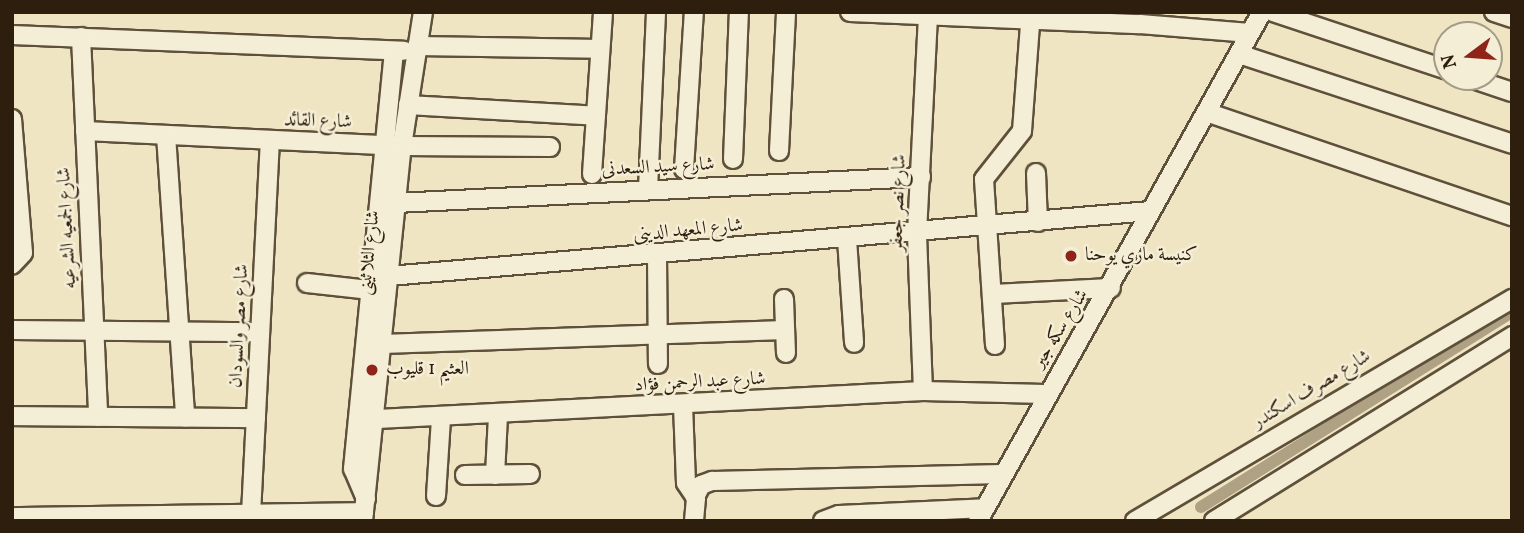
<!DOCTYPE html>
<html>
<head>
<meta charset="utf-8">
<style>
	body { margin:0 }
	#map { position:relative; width:1524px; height:533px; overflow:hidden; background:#f0e5c2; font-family:Vollkorn,Amiri,serif }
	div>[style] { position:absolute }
	.canal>* { height:12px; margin:-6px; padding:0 6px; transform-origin:6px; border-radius:6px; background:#aea184 }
	.roads { filter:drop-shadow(2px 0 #5e503a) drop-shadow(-2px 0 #5e503a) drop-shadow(0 2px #5e503a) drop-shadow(0 -2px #5e503a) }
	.minor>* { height:18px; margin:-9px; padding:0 9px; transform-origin:9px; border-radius:9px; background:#f5eed7 }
	.dots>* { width:19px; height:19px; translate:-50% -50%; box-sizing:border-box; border:4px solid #f5eed7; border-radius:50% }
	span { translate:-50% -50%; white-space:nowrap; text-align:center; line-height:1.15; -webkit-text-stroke:5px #f5eed7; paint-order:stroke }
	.street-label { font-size:19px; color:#2e1e0d }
	.poi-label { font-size:19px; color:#2e1e0d }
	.left { translate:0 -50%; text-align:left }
	.frame { position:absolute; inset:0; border:14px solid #2e1e0d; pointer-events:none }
	.north { position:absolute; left:1433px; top:21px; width:70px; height:70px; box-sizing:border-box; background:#f5eed7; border:2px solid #a59b86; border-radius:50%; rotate:254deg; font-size:19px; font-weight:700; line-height:28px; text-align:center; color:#2e1e0d }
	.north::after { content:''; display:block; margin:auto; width:24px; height:32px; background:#8f2418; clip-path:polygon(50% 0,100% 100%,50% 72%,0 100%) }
</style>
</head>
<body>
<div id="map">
	<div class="canal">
		<i style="left:1201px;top:507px;width:367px;rotate:-32.1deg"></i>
	</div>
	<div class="roads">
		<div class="minor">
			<i style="left:850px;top:12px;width:290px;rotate:2.4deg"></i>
			<i style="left:1140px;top:24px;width:110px;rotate:4.7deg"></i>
			<i style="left:1273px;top:12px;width:183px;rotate:18.4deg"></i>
			<i style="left:1494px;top:12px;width:19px;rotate:18deg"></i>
			<i style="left:12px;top:35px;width:392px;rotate:2.3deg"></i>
			<i style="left:81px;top:37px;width:380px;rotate:87.4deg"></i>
			<i style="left:417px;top:46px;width:183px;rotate:0.9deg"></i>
			<i style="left:1239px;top:54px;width:287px;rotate:18.2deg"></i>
			<i style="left:1467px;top:77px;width:47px;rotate:18.4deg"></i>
			<i style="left:408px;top:105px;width:188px;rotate:3.3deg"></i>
			<i style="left:1209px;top:113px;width:320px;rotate:18.8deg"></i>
			<i style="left:12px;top:119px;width:134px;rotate:85.3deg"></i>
			<i style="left:23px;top:253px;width:16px;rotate:133deg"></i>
			<i style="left:85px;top:131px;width:317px;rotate:2.7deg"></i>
			<i style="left:402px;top:146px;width:148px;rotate:0.4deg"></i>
			<i style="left:166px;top:135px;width:283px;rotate:86.1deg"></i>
			<i style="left:779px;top:151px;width:139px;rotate:-87.1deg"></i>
			<i style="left:733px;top:159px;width:147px;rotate:-87.7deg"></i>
			<i style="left:684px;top:169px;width:157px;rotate:-86.4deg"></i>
			<i style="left:1036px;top:173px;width:49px;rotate:87.7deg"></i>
			<i style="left:592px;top:174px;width:162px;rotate:-86.1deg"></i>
			<i style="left:648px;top:189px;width:177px;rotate:-87.4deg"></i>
			<i style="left:396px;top:203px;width:526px;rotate:-2.84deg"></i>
			<i style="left:847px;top:239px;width:104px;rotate:86.1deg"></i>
			<i style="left:657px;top:255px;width:109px;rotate:89.5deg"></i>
			<i style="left:389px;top:276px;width:764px;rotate:-4.88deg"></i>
			<i style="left:307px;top:283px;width:62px;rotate:6.4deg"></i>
			<i style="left:993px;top:294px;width:118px;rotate:-2.9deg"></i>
			<i style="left:784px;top:299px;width:54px;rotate:87.9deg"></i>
			<i style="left:12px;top:330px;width:248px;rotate:0.5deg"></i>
			<i style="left:382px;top:344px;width:403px;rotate:-2deg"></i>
			<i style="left:995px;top:345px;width:166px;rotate:-93.8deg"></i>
			<i style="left:984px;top:179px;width:61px;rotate:-51.6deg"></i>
			<i style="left:1022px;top:131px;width:119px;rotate:-85.7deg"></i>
			<i style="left:923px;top:391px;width:158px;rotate:-92.2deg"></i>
			<i style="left:917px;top:233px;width:217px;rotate:-87.1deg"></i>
			<i style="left:683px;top:405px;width:78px;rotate:87.8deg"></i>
			<i style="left:686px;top:483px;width:18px;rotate:56deg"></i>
			<i style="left:696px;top:498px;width:23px;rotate:95deg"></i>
			<i style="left:12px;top:416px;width:244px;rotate:0.5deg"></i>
			<i style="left:358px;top:420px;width:566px;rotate:-2.94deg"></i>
			<i style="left:923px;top:391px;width:122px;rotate:1.4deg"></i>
			<i style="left:465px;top:475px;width:65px;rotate:-0.9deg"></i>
			<i style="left:495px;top:475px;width:59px;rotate:-87.1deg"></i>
			<i style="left:436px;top:496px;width:77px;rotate:-86.3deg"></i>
			<i style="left:695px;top:497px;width:13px;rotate:-63deg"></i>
			<i style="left:701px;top:485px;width:12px;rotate:-20deg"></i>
			<i style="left:712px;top:481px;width:291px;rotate:-1.4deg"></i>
			<i style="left:366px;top:499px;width:33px;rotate:-113deg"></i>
			<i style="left:353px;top:469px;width:420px;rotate:-84.4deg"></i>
			<i style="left:251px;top:514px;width:373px;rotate:-87.1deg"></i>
			<i style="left:12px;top:517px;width:352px;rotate:-0.8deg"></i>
			<i style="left:363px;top:521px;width:377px;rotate:-84.1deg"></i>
			<i style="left:402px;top:146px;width:136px;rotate:-81.1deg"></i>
			<i style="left:823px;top:521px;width:17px;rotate:-21deg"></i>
			<i style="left:839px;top:515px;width:146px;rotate:-2.7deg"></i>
			<i style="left:978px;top:521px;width:583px;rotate:-60.84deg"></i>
			<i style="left:1135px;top:521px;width:438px;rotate:-30.5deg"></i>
			<i style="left:1214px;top:521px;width:351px;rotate:-31.8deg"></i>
		</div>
	</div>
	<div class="dots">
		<i style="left:1071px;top:256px;background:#8f2418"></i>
		<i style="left:372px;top:370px;background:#8f2418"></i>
	</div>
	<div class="street-label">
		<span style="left:318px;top:122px;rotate:2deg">شارع القائد</span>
		<span style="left:658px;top:168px;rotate:-3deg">شارع سيد السعدنى</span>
		<span style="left:899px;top:203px;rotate:-88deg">شارع نصر جعفر</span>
		<span style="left:68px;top:228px;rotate:-93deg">شارع الجمعيه الشرعيه</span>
		<span style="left:688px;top:231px;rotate:-5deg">شارع المعهد الدينى</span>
		<span style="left:370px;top:253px;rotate:-84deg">شارع الثلاثينى</span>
		<span style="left:240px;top:326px;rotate:-87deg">شارع مصر والسودان</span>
		<span style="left:1061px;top:329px;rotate:-58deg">شارع سكه جير</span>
		<span style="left:700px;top:383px;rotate:-3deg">شارع عبد الرحمن فؤاد</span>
		<span style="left:1312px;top:390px;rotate:-31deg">شارع مصرف اسكندر</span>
	</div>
	<div class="poi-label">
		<span class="left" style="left:1085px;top:256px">كنيسة ماري يوحنا</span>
		<span class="left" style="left:386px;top:370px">العثيم 1 قليوب</span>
	</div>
	<div class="frame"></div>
	<div class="north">N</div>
</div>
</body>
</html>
